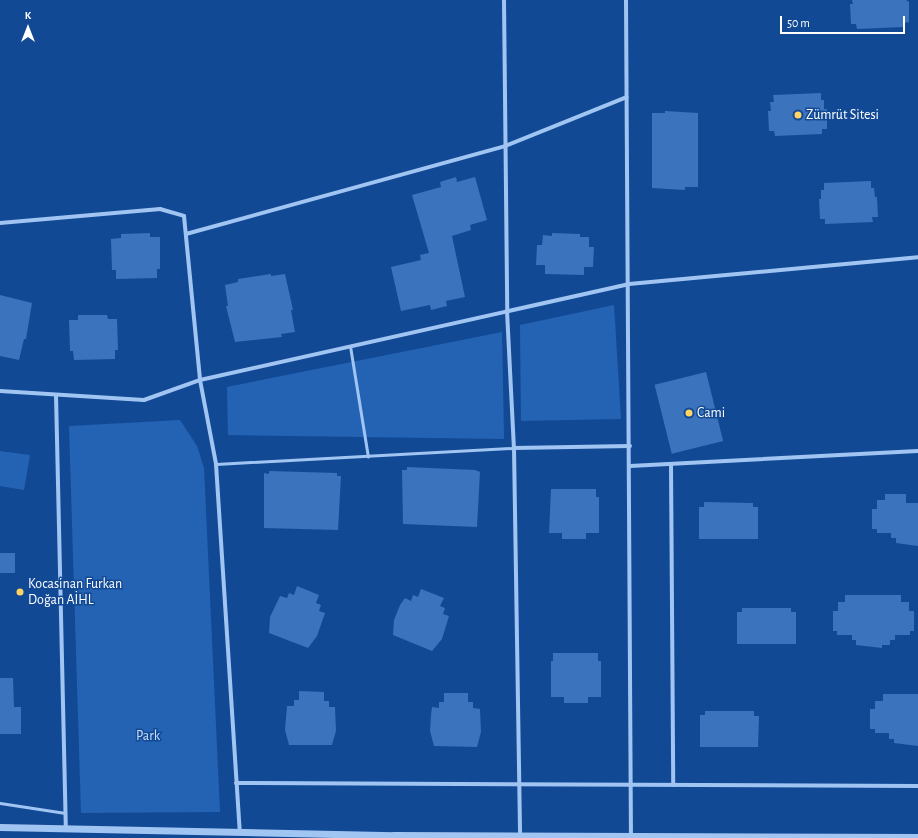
<!DOCTYPE html>
<html>
<head>
<meta charset="utf-8">
<style>
	body { margin:0 }
	#map { position:relative; width:918px; height:838px; overflow:hidden; background:#124995; font-family:"Alegreya Sans",sans-serif }
	div>[style] { position:absolute }
	.green>* { inset:0; background:#2463b4 }
	.building>* { inset:0; background:#3b73bd; transform-origin:0 0 }
	.service>* { height:3px; margin:-1.5px; padding:0 1.5px; transform-origin:1.5px; border-radius:1.5px; background:#a1c5f3 }
	.minor>* { height:4px; margin:-2px; padding:0 2px; transform-origin:2px; border-radius:2px; background:#a1c5f3 }
	.tertiary>* { height:7px; margin:-3.5px; padding:0 3.5px; transform-origin:3.5px; border-radius:3.5px; background:#a1c5f3 }
	.dots>* { width:11px; height:11px; translate:-50% -50%; box-sizing:border-box; border:2px solid #124995; border-radius:50% }
	span { translate:-50% -50%; white-space:nowrap; text-align:center; line-height:1.15; -webkit-text-stroke:3px #124995; paint-order:stroke }
	.poi-label { font-size:14px; color:#fff }
	.left { translate:0 -50%; text-align:left }
	.park-label { font-size:14px; color:#c9e0fd }
	.north { position:absolute; left:8px; top:8px; width:40px; height:40px; -webkit-text-stroke:3px #124995; paint-order:stroke; rotate:0deg; font-size:11px; font-weight:700; line-height:16px; text-align:center; color:#fff }
	.north::after { content:''; display:block; margin:auto; width:14px; height:18px; background:#fff; clip-path:polygon(50% 0,100% 100%,50% 72%,0 100%) }
	.scale { position:absolute; left:780px; top:16px; width:125px; height:18px; box-sizing:border-box; border:2px solid #fff; border-top:0; padding-left:5px; font-size:12px; line-height:14px; white-space:nowrap; color:#fff; -webkit-text-stroke:3px #124995; paint-order:stroke }
</style>
</head>
<body>
<div id="map">
	<div class="green">
		<i style="clip-path:polygon(614px 305px,621px 419px,521px 421px,520px 325px)"></i>
		<i style="clip-path:polygon(502px 332px,504px 439px,228px 435px,227px 387px)"></i>
		<i style="clip-path:polygon(180px 420px,197px 446px,204px 468px,220px 812px,81px 813px,69px 426px)"></i>
		<i style="clip-path:polygon(0 451px,30px 455px,24px 490px,0 486px)"></i>
	</div>
	<div class="building">
		<i style="clip-path:polygon(852px 0,906px 0,909px 2px,909px 22px,904px 23px,904px 27px,857px 29px,856px 24px,851px 24px,850px 4px,853px 4px)"></i>
		<i style="clip-path:polygon(821px 93px,821px 100px,824px 100px,824px 109px,827px 109px,827px 129px,822px 129px,822px 134px,775px 136px,774px 131px,769px 131px,768px 111px,771px 111px,770px 102px,774px 102px,773px 95px)"></i>
		<i style="clip-path:polygon(665px 111px,698px 113px,698px 187px,685px 187px,685px 190px,652px 188px,652px 113px,665px 113px)"></i>
		<i style="clip-path:polygon(456px 177px,457px 182px,475px 177px,487px 220px,470px 225px,471px 230px,452px 236px,465px 297px,446px 301px,447px 306px,431px 310px,430px 305px,401px 311px,391px 267px,421px 260px,420px 255px,429px 253px,412px 195px,441px 187px,440px 182px)"></i>
		<i style="clip-path:polygon(871px 181px,871px 188px,874px 188px,875px 197px,877px 197px,878px 217px,872px 217px,873px 222px,825px 224px,825px 219px,820px 219px,819px 199px,821px 199px,821px 190px,824px 190px,824px 183px)"></i>
		<i style="clip-path:polygon(150px 233px,150px 237px,160px 237px,160px 269px,157px 269px,157px 278px,116px 279px,116px 270px,112px 270px,111px 239px,121px 238px,121px 234px)"></i>
		<i style="clip-path:polygon(552px 233px,580px 234px,580px 237px,589px 237px,589px 247px,594px 247px,593px 267px,584px 267px,584px 275px,545px 274px,545px 265px,536px 265px,537px 245px,542px 245px,543px 235px,552px 236px)"></i>
		<i style="clip-path:polygon(271px 274px,271px 276px,285px 274px,293px 310px,291px 310px,295px 332px,281px 334px,282px 337px,235px 342px,226px 306px,228px 306px,225px 285px,238px 282px,238px 279px)"></i>
		<i style="clip-path:polygon(0 295px,32px 303px,26px 339px,24px 339px,19px 360px,0 356px)"></i>
		<i style="clip-path:polygon(78px 315px,107px 315px,108px 319px,117px 319px,118px 350px,115px 350px,115px 359px,74px 360px,73px 351px,70px 351px,69px 320px,78px 320px)"></i>
		<i style="left:706px;top:372px;width:71px;height:53px;rotate:76deg"></i>
		<i style="clip-path:polygon(407px 467px,475px 470px,480px 472px,477px 527px,403px 524px,402px 470px,407px 470px)"></i>
		<i style="clip-path:polygon(269px 471px,337px 473px,337px 476px,341px 476px,338px 530px,264px 528px,264px 473px,269px 474px)"></i>
		<i style="clip-path:polygon(551px 489px,596px 489px,596px 497px,599px 497px,599px 533px,586px 533px,586px 539px,562px 539px,562px 533px,549px 533px)"></i>
		<i style="clip-path:polygon(885px 494px,906px 494px,906px 503px,918px 503px,918px 546px,896px 543px,896px 538px,891px 538px,891px 533px,877px 533px,877px 529px,872px 529px,872px 509px,877px 509px,877px 500px,885px 500px)"></i>
		<i style="clip-path:polygon(704px 502px,753px 503px,753px 507px,758px 507px,758px 539px,699px 539px,699px 507px,704px 507px)"></i>
		<i style="left:0;top:553px;width:15px;height:20px"></i>
		<i style="clip-path:polygon(297px 586px,319px 595px,316px 603px,321px 605px,319px 611px,325px 613px,317px 636px,308px 648px,269px 633px,270px 617px,280px 596px,287px 598px,289px 593px,294px 595px)"></i>
		<i style="clip-path:polygon(421px 589px,444px 598px,440px 606px,445px 608px,443px 614px,449px 616px,442px 639px,432px 651px,393px 635px,394px 620px,400px 605px,405px 598px,411px 601px,413px 595px,418px 597px)"></i>
		<i style="clip-path:polygon(845px 595px,901px 595px,901px 602px,909px 602px,909px 611px,914px 611px,914px 631px,910px 631px,910px 635px,895px 635px,895px 640px,890px 640px,890px 645px,882px 645px,882px 648px,856px 645px,856px 640px,852px 640px,852px 635px,837px 635px,837px 631px,833px 631px,833px 611px,838px 611px,838px 602px,845px 602px)"></i>
		<i style="clip-path:polygon(742px 608px,791px 608px,791px 612px,796px 612px,796px 644px,737px 644px,737px 612px,742px 612px)"></i>
		<i style="clip-path:polygon(553px 653px,598px 653px,598px 661px,601px 661px,601px 697px,588px 697px,588px 703px,564px 703px,564px 697px,551px 697px,551px 661px,553px 661px)"></i>
		<i style="clip-path:polygon(0 678px,13px 678px,14px 707px,21px 707px,21px 734px,0 734px)"></i>
		<i style="clip-path:polygon(299px 691px,324px 692px,324px 701px,329px 701px,329px 707px,335px 707px,336px 731px,332px 745px,289px 745px,285px 730px,287px 706px,294px 706px,294px 700px,299px 700px)"></i>
		<i style="clip-path:polygon(444px 693px,468px 693px,468px 702px,473px 702px,473px 708px,480px 709px,481px 732px,477px 747px,434px 746px,430px 731px,431px 715px,432px 707px,439px 708px,439px 702px,444px 702px)"></i>
		<i style="clip-path:polygon(883px 694px,918px 694px,918px 746px,894px 743px,894px 739px,889px 739px,889px 733px,875px 733px,875px 729px,870px 729px,870px 709px,875px 709px,875px 701px,883px 701px)"></i>
		<i style="clip-path:polygon(705px 711px,754px 711px,754px 716px,759px 716px,758px 747px,700px 747px,700px 715px,705px 715px)"></i>
	</div>
	<div class="service">
		<i style="left:350px;top:346px;width:112px;rotate:80.8deg"></i>
		<i style="left:216px;top:464px;width:298px;rotate:-3.1deg"></i>
		<i style="left:0;top:803px;width:66px;rotate:8.7deg"></i>
	</div>
	<div class="minor">
		<i style="left:504px;top:0;width:311px;rotate:89.4deg"></i>
		<i style="left:507px;top:311px;width:137px;rotate:87.1deg"></i>
		<i style="left:514px;top:448px;width:388px;rotate:89.1deg"></i>
		<i style="left:626px;top:0;width:836px;rotate:89.66deg"></i>
		<i style="left:0;top:223px;width:161px;rotate:-5deg"></i>
		<i style="left:160px;top:209px;width:25px;rotate:16deg"></i>
		<i style="left:184px;top:216px;width:165px;rotate:84.4deg"></i>
		<i style="left:200px;top:380px;width:86px;rotate:79.2deg"></i>
		<i style="left:216px;top:464px;width:369px;rotate:86.3deg"></i>
		<i style="left:186px;top:234px;width:331px;rotate:-15.4deg"></i>
		<i style="left:505px;top:146px;width:131px;rotate:-21.9deg"></i>
		<i style="left:0;top:391px;width:144px;rotate:3.6deg"></i>
		<i style="left:144px;top:400px;width:59px;rotate:-19.7deg"></i>
		<i style="left:200px;top:380px;width:440px;rotate:-12.6deg"></i>
		<i style="left:629px;top:284px;width:290px;rotate:-5.3deg"></i>
		<i style="left:56px;top:395px;width:433px;rotate:88.7deg"></i>
		<i style="left:514px;top:448px;width:116px;rotate:-1deg"></i>
		<i style="left:671px;top:464px;width:321px;rotate:89.6deg"></i>
		<i style="left:630px;top:466px;width:288px;rotate:-3deg"></i>
		<i style="left:236px;top:783px;width:682px;rotate:0.25deg"></i>
	</div>
	<div class="tertiary">
		<i style="left:0;top:827px;width:394px;rotate:1.2deg"></i>
		<i style="left:394px;top:835px;width:524px;rotate:0.22deg"></i>
	</div>
	<div class="dots">
		<i style="left:798px;top:115px;background:#ffd463"></i>
		<i style="left:689px;top:413px;background:#ffd463"></i>
		<i style="left:20px;top:592px;background:#ffd463"></i>
	</div>
	<div class="poi-label">
		<span class="left" style="left:806px;top:115px">Zümrüt Sitesi</span>
		<span class="left" style="left:697px;top:413px">Cami</span>
		<span class="left" style="left:28px;top:592px">Kocasinan Furkan<br>Doğan AİHL</span>
	</div>
	<div class="park-label">
		<span style="left:148px;top:736px">Park</span>
	</div>
	<div class="north">K</div>
	<div class="scale">50 m</div>
</div>
</body>
</html>
